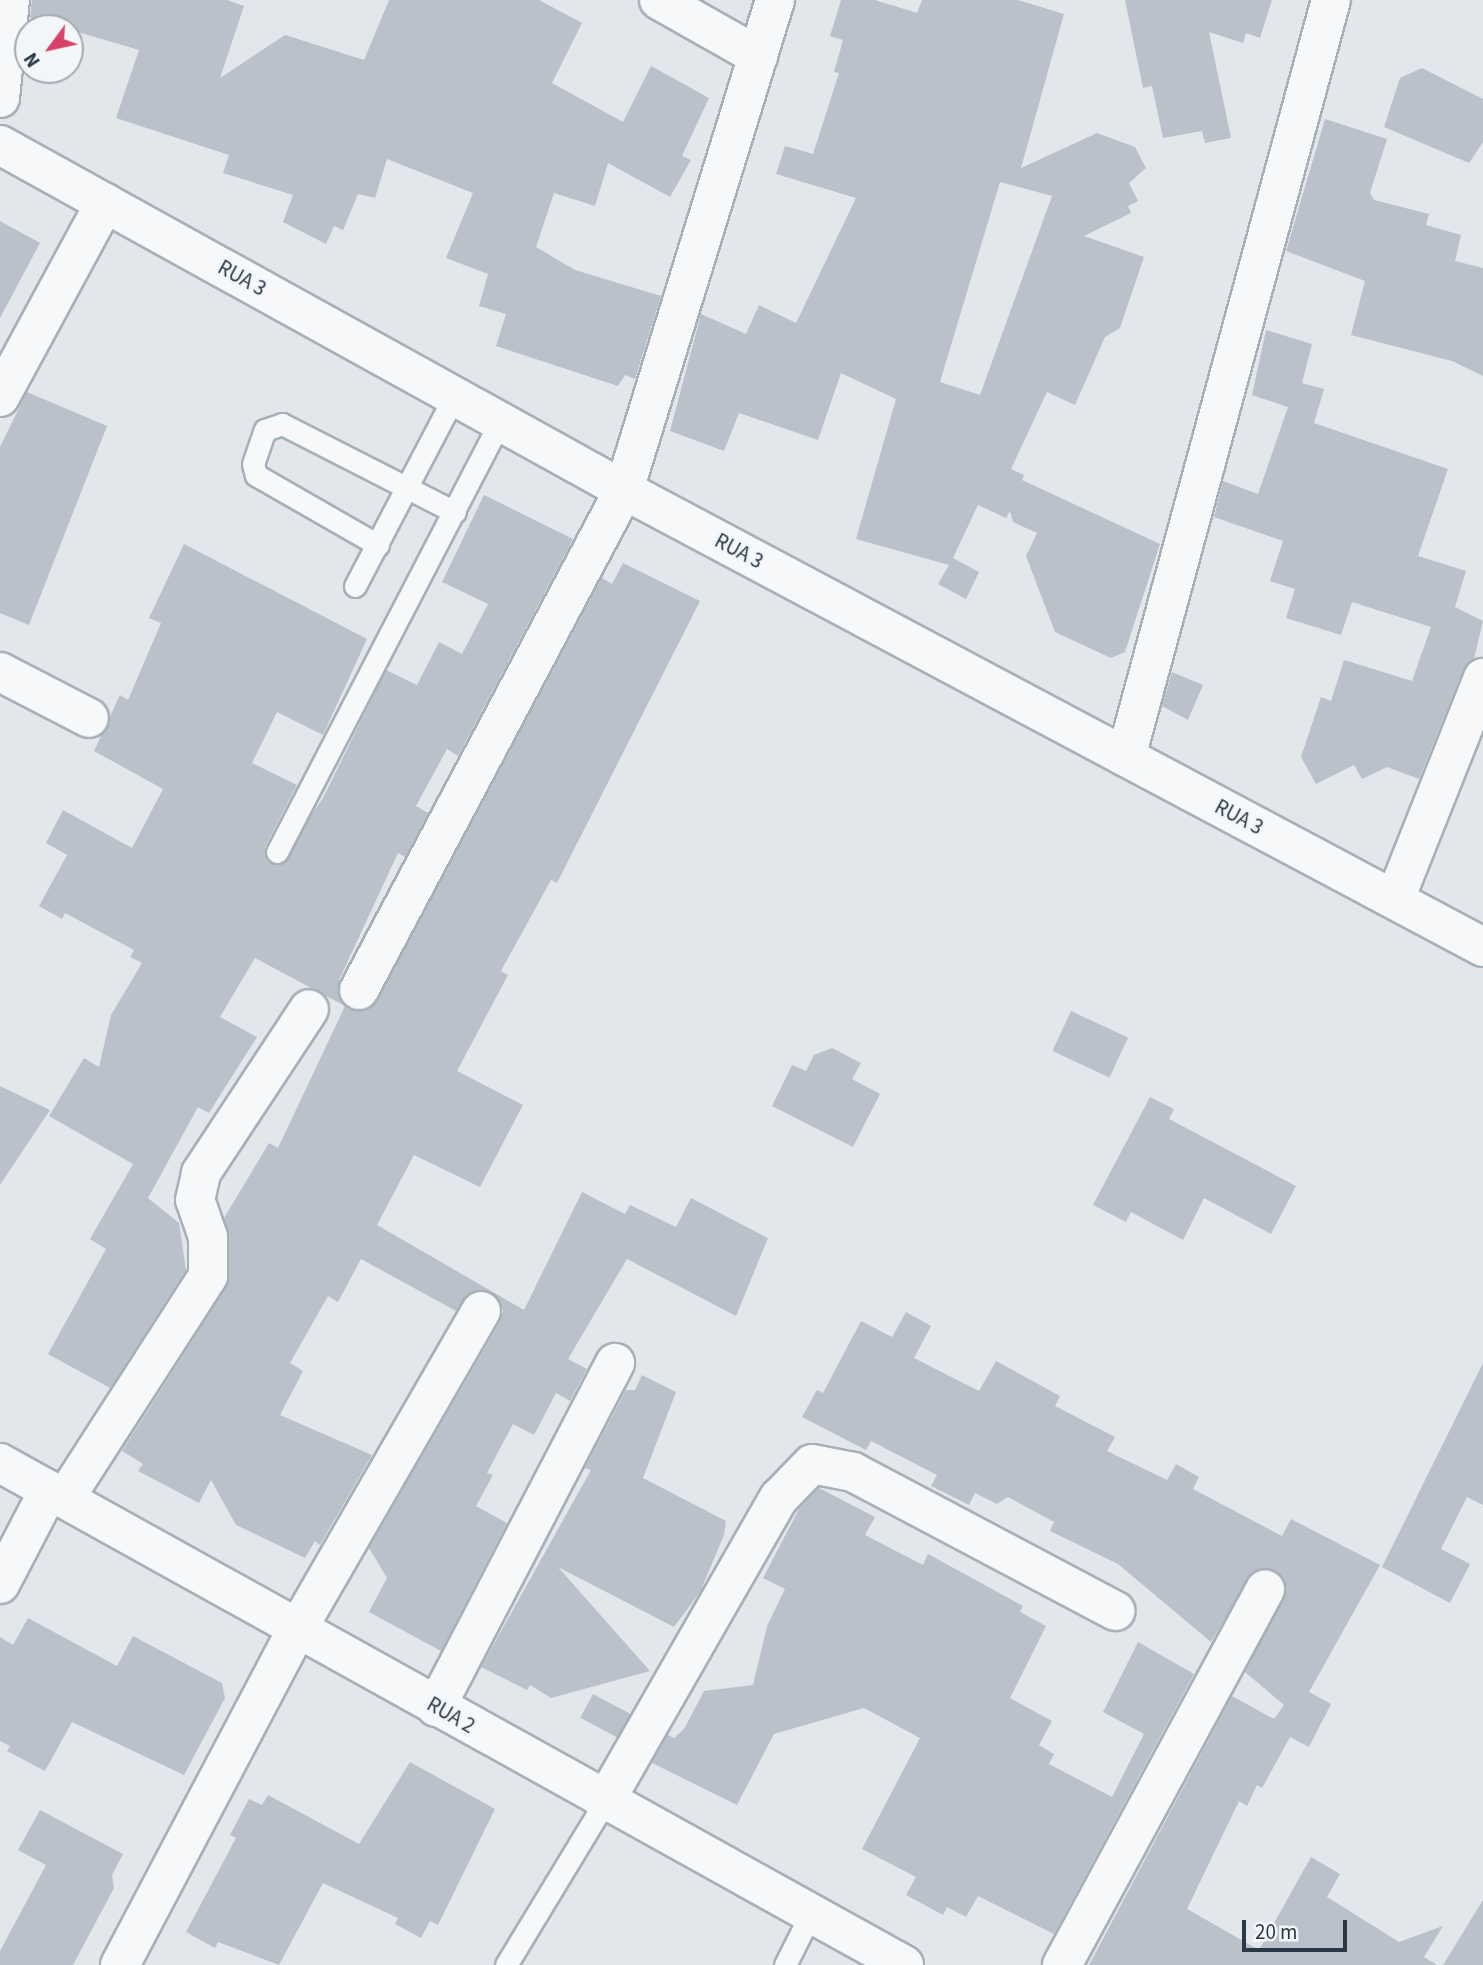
<!DOCTYPE html>
<html>
<head>
<meta charset="utf-8">
<style>
	body { margin:0 }
	#map { position:relative; width:1483px; height:1965px; overflow:hidden; background:#e3e7ec; font-family:"Source Sans 3",sans-serif }
	div>[style] { position:absolute }
	.building>* { inset:0; background:#bac1ca; transform-origin:0 0 }
	.roads { filter:drop-shadow(2px 0 #a7afb7) drop-shadow(-2px 0 #a7afb7) drop-shadow(0 2px #a7afb7) drop-shadow(0 -2px #a7afb7) }
	.lane>* { height:21px; margin:-10.5px; padding:0 10.5px; transform-origin:10.5px; border-radius:10.5px; background:#f6f8fa }
	.street>* { height:38px; margin:-19px; padding:0 19px; transform-origin:19px; border-radius:19px; background:#f6f8fa }
	span { translate:-50% -50%; white-space:nowrap; text-align:center; line-height:1.15; -webkit-text-stroke:5px #f3f6f9; paint-order:stroke }
	.street-label { font-size:21px; color:#293746 }
	.north { position:absolute; left:14px; top:14px; width:70px; height:70px; box-sizing:border-box; background:#f3f6f9; border:2px solid #a2aab1; border-radius:50%; rotate:237deg; font-size:19px; font-weight:700; line-height:28px; text-align:center; color:#293746 }
	.north::after { content:''; display:block; margin:auto; width:24px; height:32px; background:#d84168; clip-path:polygon(50% 0,100% 100%,50% 72%,0 100%) }
	.scale { position:absolute; left:1242px; top:1920px; width:105px; height:32px; box-sizing:border-box; border:4px solid #293746; border-top:0; padding-left:9px; font-size:21px; line-height:24px; white-space:nowrap; color:#293746; -webkit-text-stroke:5px #f3f6f9; paint-order:stroke }
</style>
</head>
<body>
<div id="map">
	<div class="building">
		<i style="clip-path:polygon(32px 0,227px 0,244px 6px,220px 78px,285px 35px,364px 60px,389px 0,539px 0,582px 23px,552px 83px,623px 122px,651px 66px,709px 98px,682px 156px,691px 160px,670px 197px,608px 163px,595px 206px,554px 193px,536px 247px,575px 270px,661px 296px,635px 379px,625px 375px,618px 386px,496px 346px,506px 314px,479px 306px,488px 274px,446px 258px,473px 193px,387px 159px,375px 198px,358px 194px,343px 230px,334px 226px,326px 244px,283px 222px,293px 195px,223px 173px,229px 155px,116px 118px,139px 50px,30px 18px)"></i>
		<i style="clip-path:polygon(evenodd,841px 0,875px 0,917px 13px,922px 0,1018px 0,1064px 14px,1021px 168px,1097px 133px,1135px 147px,1146px 168px,1129px 183px,1138px 201px,1128px 206px,1131px 213px,1084px 236px,1144px 257px,1120px 328px,1105px 337px,1075px 405px,1047px 392px,1011px 469px,1024px 475px,1022px 480px,1160px 544px,1125px 652px,1111px 658px,1055px 632px,1026px 556px,1037px 533px,1013px 522px,1010px 511px,1006px 518px,978px 505px,953px 558px,979px 572px,966px 599px,938px 584px,949px 565px,856px 539px,896px 399px,841px 373px,818px 440px,739px 413px,724px 451px,670px 431px,701px 314px,746px 334px,759px 305px,796px 323px,856px 198px,776px 174px,785px 146px,813px 154px,839px 73px,834px 72px,843px 40px,830px 36px,841px 0,1000px 182px,1052px 196px,980px 395px,940px 382px,1000px 182px)"></i>
		<i style="clip-path:polygon(1125px 0,1272px 0,1260px 38px,1246px 33px,1243px 43px,1209px 32px,1231px 138px,1205px 143px,1202px 131px,1163px 138px,1152px 86px,1143px 88px)"></i>
		<i style="clip-path:polygon(1422px 68px,1483px 99px,1483px 142px,1469px 163px,1384px 127px,1400px 78px)"></i>
		<i style="clip-path:polygon(1325px 119px,1387px 139px,1370px 193px,1374px 200px,1429px 214px,1426px 225px,1461px 235px,1455px 261px,1483px 268px,1483px 376px,1452px 361px,1351px 335px,1365px 281px,1286px 251px)"></i>
		<i style="clip-path:polygon(0 221px,40px 243px,0 318px)"></i>
		<i style="clip-path:polygon(1266px 330px,1312px 344px,1302px 383px,1324px 389px,1314px 423px,1448px 469px,1418px 556px,1466px 571px,1455px 607px,1483px 621px,1474px 659px,1463px 670px,1419px 779px,1387px 767px,1362px 779px,1354px 765px,1316px 784px,1301px 757px,1321px 697px,1331px 701px,1344px 660px,1412px 681px,1431px 627px,1352px 602px,1341px 635px,1286px 618px,1295px 589px,1270px 581px,1283px 541px,1214px 517px,1223px 481px,1258px 494px,1288px 407px,1252px 395px)"></i>
		<i style="clip-path:polygon(27px 392px,107px 426px,29px 625px,0 613px,0 447px)"></i>
		<i style="clip-path:polygon(484px 495px,573px 539px,458px 756px,447px 749px,416px 806px,428px 813px,405px 857px,398px 853px,339px 980px,340px 1001px,349px 1010px,370px 1009px,378px 1000px,602px 578px,612px 584px,623px 563px,700px 601px,557px 883px,551px 880px,501px 971px,508px 975px,457px 1071px,523px 1105px,480px 1187px,414px 1155px,377px 1225px,524px 1310px,582px 1192px,625px 1214px,630px 1205px,676px 1227px,691px 1198px,768px 1238px,736px 1316px,627px 1259px,568px 1359px,587px 1369px,570px 1401px,556px 1393px,534px 1435px,513px 1424px,487px 1473px,493px 1475px,476px 1506px,507px 1523px,441px 1651px,369px 1612px,387px 1578px,369px 1548px,500px 1322px,503px 1310px,492px 1292px,471px 1292px,456px 1311px,361px 1259px,338px 1302px,328px 1296px,290px 1363px,303px 1371px,280px 1415px,372px 1455px,320px 1545px,315px 1541px,305px 1558px,236px 1525px,211px 1480px,199px 1503px,138px 1471px,143px 1464px,122px 1451px,226px 1288px,224px 1218px,269px 1143px,278px 1148px,345px 1006px,255px 958px,220px 1017px,257px 1037px,209px 1113px,198px 1107px,148px 1198px,179px 1223px,186px 1270px,110px 1388px,48px 1354px,106px 1249px,90px 1239px,133px 1164px,49px 1116px,84px 1058px,99px 1067px,111px 1015px,142px 963px,130px 957px,134px 950px,65px 913px,62px 919px,39px 906px,67px 855px,46px 843px,63px 810px,132px 848px,163px 789px,94px 751px,120px 695px,128px 700px,161px 623px,149px 618px,184px 544px,367px 639px,323px 735px,277px 712px,252px 763px,297px 785px,265px 847px,266px 860px,278px 865px,323px 798px,386px 670px,417px 685px,439px 642px,462px 654px,488px 604px,442px 582px)"></i>
		<i style="clip-path:polygon(1172px 672px,1203px 685px,1188px 720px,1162px 706px)"></i>
		<i style="left:1071px;top:1011px;width:63px;height:44px;rotate:25deg"></i>
		<i style="clip-path:polygon(832px 1048px,861px 1063px,852px 1079px,880px 1094px,853px 1147px,772px 1106px,792px 1065px,806px 1071px,814px 1055px)"></i>
		<i style="clip-path:polygon(0 1086px,50px 1110px,0 1185px)"></i>
		<i style="clip-path:polygon(1150px 1097px,1174px 1109px,1169px 1119px,1296px 1186px,1271px 1234px,1204px 1198px,1183px 1240px,1131px 1212px,1126px 1222px,1093px 1205px)"></i>
		<i style="clip-path:polygon(906px 1312px,931px 1326px,914px 1358px,979px 1391px,996px 1361px,1060px 1396px,1055px 1406px,1115px 1437px,1107px 1451px,1167px 1480px,1176px 1464px,1199px 1477px,1193px 1489px,1282px 1536px,1291px 1519px,1380px 1565px,1309px 1692px,1331px 1704px,1309px 1747px,1290px 1737px,1262px 1788px,1257px 1785px,1247px 1806px,1239px 1801px,1187px 1909px,1259px 1950px,1311px 1857px,1340px 1874px,1327px 1897px,1399px 1942px,1443px 1926px,1424px 1957px,1437px 1965px,1089px 1965px,1232px 1696px,1274px 1719px,1284px 1705px,1245px 1672px,1287px 1588px,1275px 1570px,1253px 1571px,1211px 1642px,1118px 1564px,1050px 1531px,1054px 1522px,1008px 1497px,997px 1504px,975px 1493px,969px 1505px,931px 1486px,937px 1475px,871px 1441px,866px 1450px,802px 1417px,817px 1390px,823px 1393px,861px 1321px,892px 1337px)"></i>
		<i style="clip-path:polygon(1483px 1363px,1483px 1505px,1467px 1497px,1441px 1549px,1470px 1564px,1450px 1603px,1382px 1567px)"></i>
		<i style="clip-path:polygon(642px 1375px,676px 1392px,643px 1478px,726px 1521px,724px 1535px,700px 1592px,674px 1627px,558px 1567px,650px 1671px,551px 1698px,530px 1685px,527px 1690px,481px 1667px,591px 1470px,585px 1468px,626px 1390px,635px 1390px)"></i>
		<i style="clip-path:polygon(819px 1488px,875px 1517px,865px 1535px,923px 1565px,928px 1554px,1023px 1606px,1020px 1612px,1046px 1626px,1010px 1698px,1052px 1721px,1039px 1745px,1054px 1754px,1049px 1764px,1112px 1797px,1144px 1734px,1103px 1712px,1138px 1642px,1194px 1674px,1054px 1934px,978px 1896px,966px 1917px,947px 1907px,943px 1915px,906px 1895px,916px 1877px,862px 1849px,920px 1738px,864px 1708px,774px 1734px,737px 1805px,652px 1763px,668px 1735px,674px 1738px,684px 1729px,704px 1691px,753px 1685px,767px 1626px,785px 1589px,763px 1578px,799px 1509px)"></i>
		<i style="clip-path:polygon(28px 1618px,117px 1666px,133px 1636px,222px 1683px,225px 1698px,184px 1775px,72px 1722px,45px 1771px,7px 1751px,10px 1746px,0 1741px,0 1637px,13px 1645px)"></i>
		<i style="left:593px;top:1694px;width:42px;height:27px;rotate:28deg"></i>
		<i style="clip-path:polygon(410px 1762px,495px 1809px,438px 1925px,430px 1921px,421px 1938px,395px 1924px,398px 1918px,323px 1883px,279px 1965px,218px 1942px,215px 1948px,186px 1932px,236px 1838px,230px 1835px,249px 1799px,262px 1805px,268px 1795px,359px 1844px)"></i>
		<i style="clip-path:polygon(40px 1810px,123px 1854px,112px 1875px,114px 1888px,73px 1965px,0 1965px,0 1951px,46px 1865px,18px 1850px)"></i>
		<i style="clip-path:polygon(1483px 1900px,1483px 1965px,1443px 1965px)"></i>
	</div>
	<div class="roads">
		<div class="lane">
			<i style="left:378px;top:545px;width:141px;rotate:-150.2deg"></i>
			<i style="left:256px;top:475px;width:11px;rotate:-105deg"></i>
			<i style="left:253px;top:464px;width:36px;rotate:-71deg"></i>
			<i style="left:265px;top:430px;width:18px;rotate:-19deg"></i>
			<i style="left:282px;top:424px;width:194px;rotate:27deg"></i>
			<i style="left:355px;top:586px;width:216px;rotate:-62.4deg"></i>
			<i style="left:277px;top:852px;width:487px;rotate:-62.6deg"></i>
			<i style="left:506px;top:1965px;width:189px;rotate:-58.8deg"></i>
			<i style="left:785px;top:1965px;width:56px;rotate:-63.4deg"></i>
		</div>
		<div class="street">
			<i style="left:659px;top:0;width:114px;rotate:29.5deg"></i>
			<i style="left:0;top:98px;width:99px;rotate:-84.2deg"></i>
			<i style="left:0;top:145px;width:713px;rotate:28.94deg"></i>
			<i style="left:624px;top:490px;width:973px;rotate:28.01deg"></i>
			<i style="left:0;top:397px;width:221px;rotate:-61.6deg"></i>
			<i style="left:0;top:672px;width:100px;rotate:27.3deg"></i>
			<i style="left:1126px;top:757px;width:784px;rotate:-74.85deg"></i>
			<i style="left:1395px;top:899px;width:238px;rotate:-68.3deg"></i>
			<i style="left:359px;top:990px;width:566px;rotate:-62.08deg"></i>
			<i style="left:624px;top:490px;width:513px;rotate:-72.87deg"></i>
			<i style="left:0;top:1463px;width:1034px;rotate:29.04deg"></i>
			<i style="left:65px;top:1498px;width:264px;rotate:-57.2deg"></i>
			<i style="left:208px;top:1276px;width:39px;rotate:-90deg"></i>
			<i style="left:208px;top:1237px;width:39px;rotate:-109deg"></i>
			<i style="left:195px;top:1200px;width:28px;rotate:-77deg"></i>
			<i style="left:201px;top:1173px;width:196px;rotate:-56.6deg"></i>
			<i style="left:0;top:1584px;width:106px;rotate:-62.5deg"></i>
			<i style="left:436px;top:1707px;width:388px;rotate:-62.5deg"></i>
			<i style="left:604px;top:1803px;width:352px;rotate:-60.2deg"></i>
			<i style="left:779px;top:1498px;width:47px;rotate:-45.9deg"></i>
			<i style="left:812px;top:1464px;width:42px;rotate:11deg"></i>
			<i style="left:853px;top:1472px;width:297px;rotate:27.9deg"></i>
			<i style="left:120px;top:1965px;width:381px;rotate:-62.2deg"></i>
			<i style="left:298px;top:1628px;width:366px;rotate:-60deg"></i>
			<i style="left:1062px;top:1965px;width:427px;rotate:-61.6deg"></i>
		</div>
	</div>
	<div class="street-label">
		<span style="left:242px;top:278px;rotate:29deg">RUA 3</span>
		<span style="left:739px;top:551px;rotate:28deg">RUA 3</span>
		<span style="left:1239px;top:817px;rotate:28deg">RUA 3</span>
		<span style="left:451px;top:1715px;rotate:30deg">RUA 2</span>
	</div>
	<div class="north">N</div>
	<div class="scale">20 m</div>
</div>
</body>
</html>
